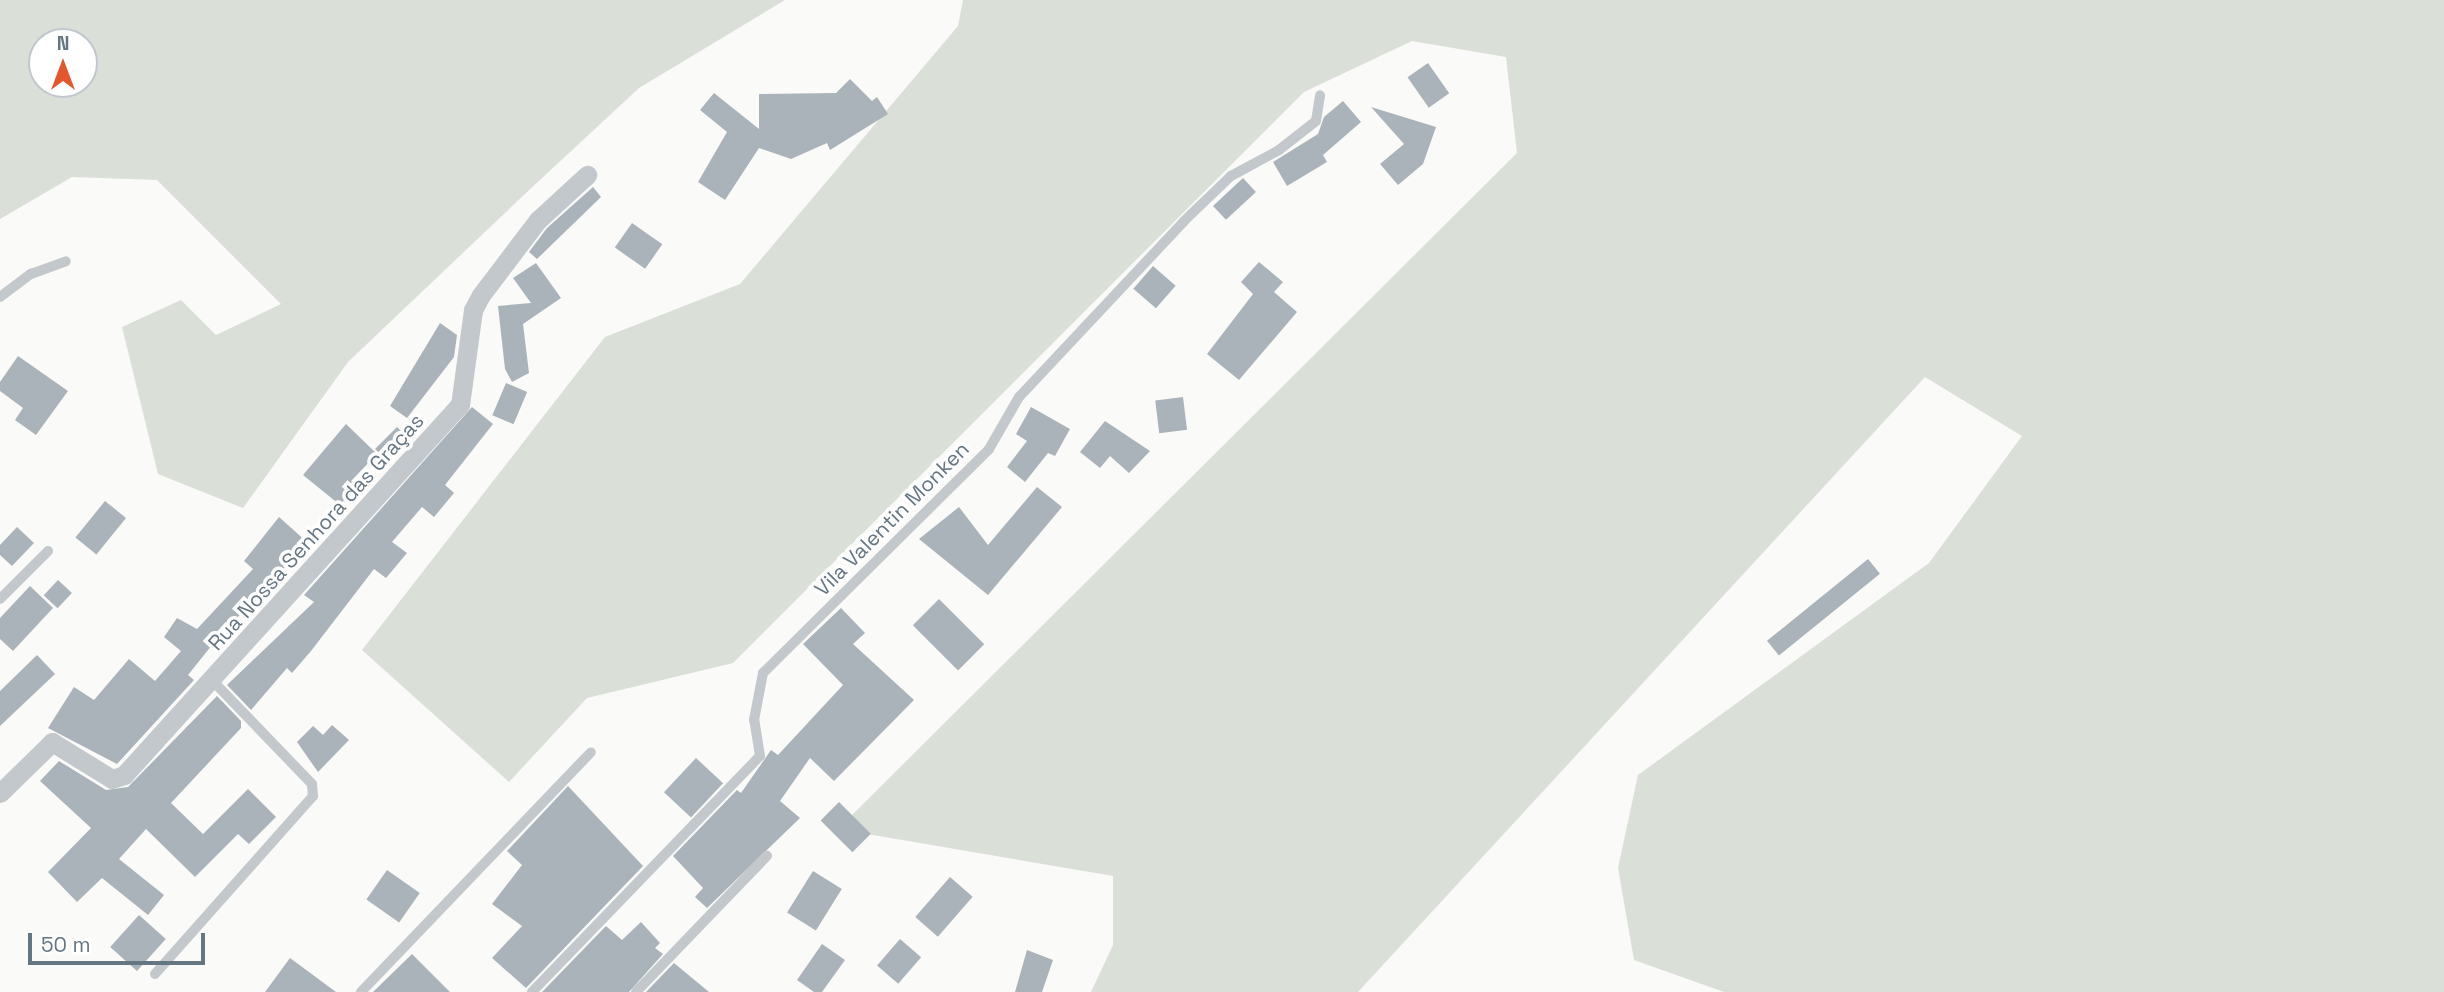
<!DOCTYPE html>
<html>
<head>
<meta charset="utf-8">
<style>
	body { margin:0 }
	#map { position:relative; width:2444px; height:992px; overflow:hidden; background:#fafaf8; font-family:"Space Grotesk",sans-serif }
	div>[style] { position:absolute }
	.green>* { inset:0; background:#dadfd7 }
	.building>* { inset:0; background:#aab3b9; transform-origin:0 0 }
	.lane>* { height:10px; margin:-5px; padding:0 5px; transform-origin:5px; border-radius:5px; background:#c3c8cc }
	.street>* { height:19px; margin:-9.5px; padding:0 9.5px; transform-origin:9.5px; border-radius:9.5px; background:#c3c8cc }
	span { translate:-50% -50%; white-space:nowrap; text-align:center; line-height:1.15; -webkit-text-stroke:7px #fff; paint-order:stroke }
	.street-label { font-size:21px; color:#657683 }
	.north { position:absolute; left:28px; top:28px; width:70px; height:70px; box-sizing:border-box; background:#fff; border:2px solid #c1c8cd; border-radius:50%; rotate:0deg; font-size:19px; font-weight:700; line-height:28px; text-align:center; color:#657683 }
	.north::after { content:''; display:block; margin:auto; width:24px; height:32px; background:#e4572e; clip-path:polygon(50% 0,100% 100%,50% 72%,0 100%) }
	.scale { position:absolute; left:28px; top:933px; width:177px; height:32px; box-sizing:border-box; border:4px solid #657683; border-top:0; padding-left:9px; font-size:21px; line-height:24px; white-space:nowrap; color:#657683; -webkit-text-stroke:5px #fff; paint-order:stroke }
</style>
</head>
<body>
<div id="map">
	<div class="green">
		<i style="clip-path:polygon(evenodd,0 0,785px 0,639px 88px,527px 192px,348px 362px,243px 508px,158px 474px,122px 327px,181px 300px,216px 335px,281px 304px,157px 180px,72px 177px,0 219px,0 0,84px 42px,84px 84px,42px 84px,42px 42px,84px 42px)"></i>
		<i style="clip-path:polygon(963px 0,2444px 0,2444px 992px,1724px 992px,1634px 960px,1618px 868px,1638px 775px,1929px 563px,2022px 436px,1925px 377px,1358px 992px,1091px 992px,1113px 945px,1113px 876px,838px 829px,1517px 153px,1506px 57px,1412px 41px,1304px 92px,733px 663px,587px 698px,509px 782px,362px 650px,605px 337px,740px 284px,958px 26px)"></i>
	</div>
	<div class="building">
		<i style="left:1428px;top:63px;width:37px;height:25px;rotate:55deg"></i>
		<i style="clip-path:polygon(850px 79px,872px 101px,877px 97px,888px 114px,830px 150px,827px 143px,791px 159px,759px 148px,725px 200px,698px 182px,727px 132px,700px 110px,714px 93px,759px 129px,759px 94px,836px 93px)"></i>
		<i style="clip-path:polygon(1343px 101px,1361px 122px,1323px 155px,1327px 162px,1287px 186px,1273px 162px,1318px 134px,1324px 117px)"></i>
		<i style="clip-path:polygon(1371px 107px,1436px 127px,1423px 164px,1398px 185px,1380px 164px,1404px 144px)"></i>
		<i style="left:1243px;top:178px;width:19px;height:41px;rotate:47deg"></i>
		<i style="clip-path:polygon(593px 187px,601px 197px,537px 259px,529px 252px,547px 228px)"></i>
		<i style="left:632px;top:223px;width:37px;height:30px;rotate:35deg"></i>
		<i style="clip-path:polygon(1259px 262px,1283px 282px,1274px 292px,1297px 312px,1239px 380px,1207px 354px,1253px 294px,1241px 282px)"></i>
		<i style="clip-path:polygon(536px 263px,561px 298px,523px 324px,529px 373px,512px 382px,505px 369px,498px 306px,531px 303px,513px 278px)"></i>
		<i style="left:1153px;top:266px;width:30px;height:30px;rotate:41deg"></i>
		<i style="clip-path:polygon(440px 323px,457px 335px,454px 357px,407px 418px,390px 406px)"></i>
		<i style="clip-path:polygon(18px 356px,68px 391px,36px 435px,15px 420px,23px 408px,0 391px,0 382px)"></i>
		<i style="left:506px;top:383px;width:23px;height:35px;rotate:23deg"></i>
		<i style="left:1183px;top:397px;width:33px;height:28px;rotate:83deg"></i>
		<i style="clip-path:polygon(472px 407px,493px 424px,445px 485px,454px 493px,434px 517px,422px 507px,392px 542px,407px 553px,386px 578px,374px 569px,311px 651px,292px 673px,287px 668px,251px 710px,227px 685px,314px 602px,304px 595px)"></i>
		<i style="clip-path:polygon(1031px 407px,1070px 429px,1055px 456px,1048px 453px,1025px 482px,1007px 467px,1027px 441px,1016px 434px)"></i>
		<i style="clip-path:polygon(1105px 421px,1150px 451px,1129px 473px,1110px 456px,1100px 468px,1080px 452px)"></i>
		<i style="clip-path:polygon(346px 424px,377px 454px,351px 481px,357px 485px,340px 505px,303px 475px)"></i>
		<i style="left:397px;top:427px;width:20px;height:31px;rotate:45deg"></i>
		<i style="clip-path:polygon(1037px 487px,1062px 507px,988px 595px,919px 539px,959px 507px,988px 545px)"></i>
		<i style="left:105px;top:501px;width:27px;height:47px;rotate:39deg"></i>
		<i style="clip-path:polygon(279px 517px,308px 543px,216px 640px,188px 675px,194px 680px,117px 764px,48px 728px,74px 687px,94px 700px,129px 659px,155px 681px,181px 651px,164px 637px,177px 618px,197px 629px,253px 569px,244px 561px)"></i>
		<i style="clip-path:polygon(17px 527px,34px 543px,12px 566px,0 555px,0 545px)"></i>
		<i style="left:1868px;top:559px;width:19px;height:130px;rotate:51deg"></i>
		<i style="left:58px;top:580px;width:19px;height:21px;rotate:43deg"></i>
		<i style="clip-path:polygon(30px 586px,53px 608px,13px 651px,0 639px,0 618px)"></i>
		<i style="left:939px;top:599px;width:64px;height:37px;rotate:45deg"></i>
		<i style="clip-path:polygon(841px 608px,865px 633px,853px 644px,914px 700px,834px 781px,810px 758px,780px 801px,800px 818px,707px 908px,695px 897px,703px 888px,673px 856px,737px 790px,741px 793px,771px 750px,778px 755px,843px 685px,803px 644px)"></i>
		<i style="clip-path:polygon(37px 655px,55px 674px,0 726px,0 691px)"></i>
		<i style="clip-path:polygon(217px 696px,241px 721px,241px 728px,171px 803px,203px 834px,248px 789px,276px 817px,249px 844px,238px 834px,195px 877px,146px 829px,119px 859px,164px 895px,148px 915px,102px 878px,77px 902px,48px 872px,91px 828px,40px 781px,59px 761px,106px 790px,128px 787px)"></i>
		<i style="clip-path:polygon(332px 725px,349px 740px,318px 772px,297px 742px,313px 726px,323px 735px)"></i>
		<i style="left:696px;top:758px;width:37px;height:47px;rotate:43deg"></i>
		<i style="clip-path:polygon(568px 786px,643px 866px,526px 988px,492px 958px,522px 926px,492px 904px,522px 865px,507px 851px)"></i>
		<i style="left:839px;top:802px;width:45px;height:26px;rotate:45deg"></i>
		<i style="left:387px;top:870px;width:40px;height:36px;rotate:35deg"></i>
		<i style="left:813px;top:871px;width:34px;height:49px;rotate:32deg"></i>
		<i style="left:950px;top:877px;width:30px;height:53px;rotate:41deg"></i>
		<i style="left:139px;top:915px;width:36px;height:43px;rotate:42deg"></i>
		<i style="clip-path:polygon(641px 922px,660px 943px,655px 948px,663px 954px,629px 992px,542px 992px,606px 926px,622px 940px)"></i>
		<i style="left:900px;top:939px;width:28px;height:35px;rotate:41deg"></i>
		<i style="clip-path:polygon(822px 944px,845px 960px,822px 992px,814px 992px,797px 980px)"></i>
		<i style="clip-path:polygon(1027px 950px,1053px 960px,1042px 992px,1015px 992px)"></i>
		<i style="clip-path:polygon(412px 954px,450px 992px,373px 992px)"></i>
		<i style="clip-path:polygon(290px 958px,336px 992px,265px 992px)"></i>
		<i style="clip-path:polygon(674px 963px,709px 992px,646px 992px)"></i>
	</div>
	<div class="lane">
		<i style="left:0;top:297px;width:39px;rotate:-37deg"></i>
		<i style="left:31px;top:274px;width:37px;rotate:-20deg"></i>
		<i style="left:0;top:599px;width:68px;rotate:-45deg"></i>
		<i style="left:155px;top:974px;width:238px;rotate:-48.4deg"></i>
		<i style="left:313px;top:796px;width:12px;rotate:-95deg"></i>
		<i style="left:312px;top:784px;width:143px;rotate:-133.9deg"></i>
		<i style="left:361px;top:992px;width:332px;rotate:-46.2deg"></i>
		<i style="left:532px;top:992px;width:328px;rotate:-46deg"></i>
		<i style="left:760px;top:756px;width:36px;rotate:-99deg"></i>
		<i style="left:754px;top:720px;width:48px;rotate:-79.2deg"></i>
		<i style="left:763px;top:673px;width:318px;rotate:-44.7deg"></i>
		<i style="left:989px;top:449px;width:60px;rotate:-60deg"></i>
		<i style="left:1019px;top:397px;width:241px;rotate:-46.8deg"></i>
		<i style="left:1184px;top:221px;width:65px;rotate:-43.8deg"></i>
		<i style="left:1231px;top:176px;width:55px;rotate:-28.4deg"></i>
		<i style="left:1279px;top:150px;width:47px;rotate:-38.1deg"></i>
		<i style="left:1316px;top:121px;width:26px;rotate:-81deg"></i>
		<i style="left:636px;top:992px;width:189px;rotate:-46.1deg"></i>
	</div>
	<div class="street">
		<i style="left:0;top:793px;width:73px;rotate:-44.4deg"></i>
		<i style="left:52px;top:742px;width:70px;rotate:31.7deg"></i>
		<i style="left:112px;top:779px;width:13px;rotate:-18deg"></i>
		<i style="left:124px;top:775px;width:500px;rotate:-47.8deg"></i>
		<i style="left:460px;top:405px;width:96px;rotate:-82.2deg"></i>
		<i style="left:473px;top:310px;width:17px;rotate:-62deg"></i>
		<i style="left:481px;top:295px;width:94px;rotate:-52.8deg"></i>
		<i style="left:538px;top:220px;width:67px;rotate:-42.6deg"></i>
	</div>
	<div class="street-label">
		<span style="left:892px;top:519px;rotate:-45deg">Vila Valentin Monken</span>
		<span style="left:316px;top:532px;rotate:-48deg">Rua Nossa Senhora das Graças</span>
	</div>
	<div class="north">N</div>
	<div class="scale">50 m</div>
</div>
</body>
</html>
